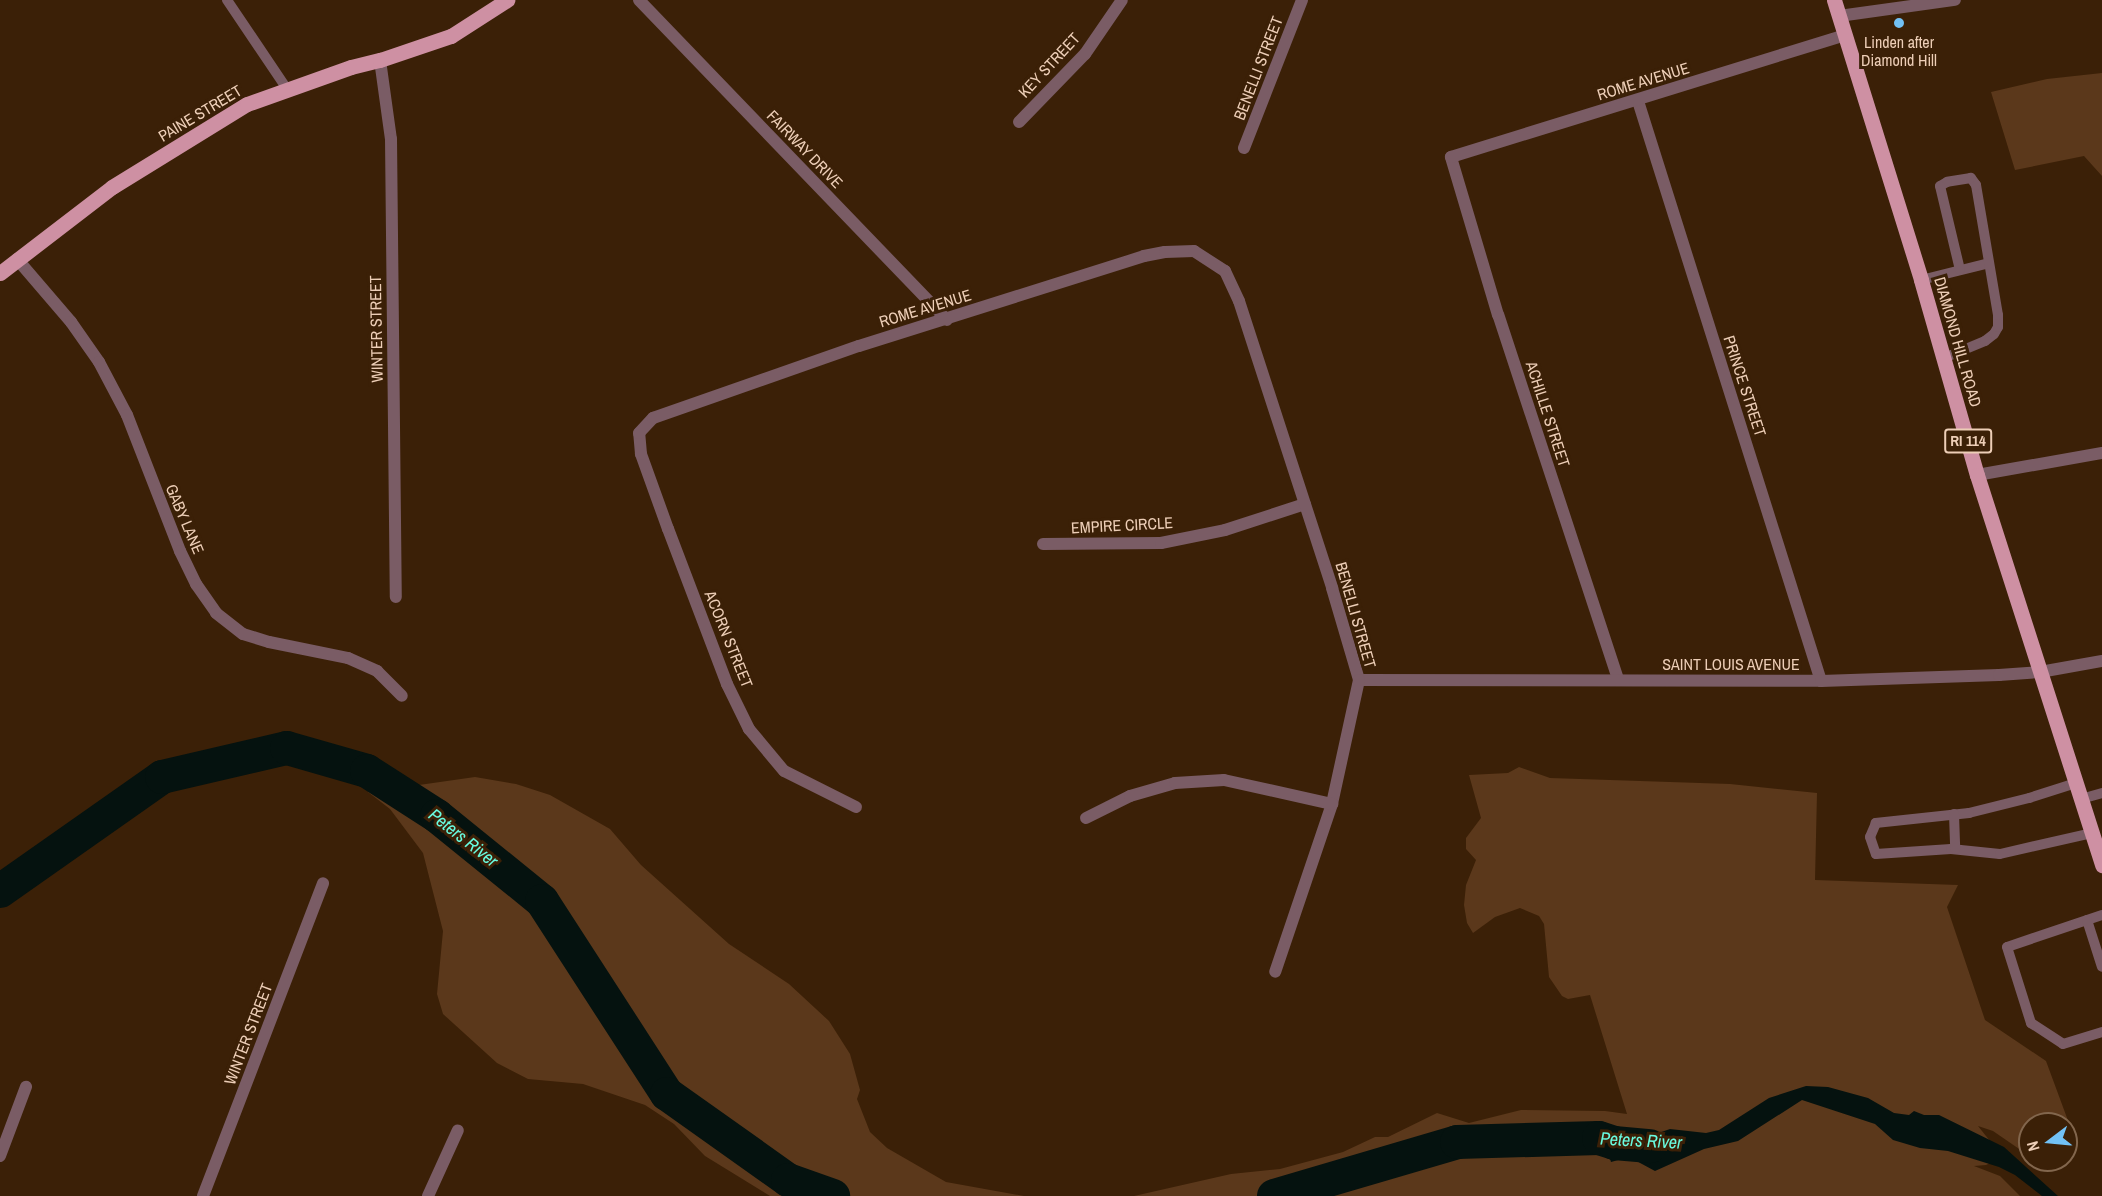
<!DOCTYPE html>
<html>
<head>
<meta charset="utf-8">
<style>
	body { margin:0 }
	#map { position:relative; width:2102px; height:1196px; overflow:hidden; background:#3b2007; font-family:"Archivo Narrow",sans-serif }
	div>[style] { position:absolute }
	.green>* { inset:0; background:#5b381b }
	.water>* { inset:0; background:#05120f }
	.river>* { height:34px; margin:-17px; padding:0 17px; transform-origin:17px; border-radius:17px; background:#05120f }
	.service>* { height:10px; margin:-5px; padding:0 5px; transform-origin:5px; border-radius:5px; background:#7a5c65 }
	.minor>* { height:12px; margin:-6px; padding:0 6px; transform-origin:6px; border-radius:6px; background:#7a5c65 }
	.primary>* { height:15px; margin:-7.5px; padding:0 7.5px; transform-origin:7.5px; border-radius:7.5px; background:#ce90a3 }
	.dots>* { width:16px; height:16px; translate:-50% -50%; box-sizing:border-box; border:3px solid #3b2007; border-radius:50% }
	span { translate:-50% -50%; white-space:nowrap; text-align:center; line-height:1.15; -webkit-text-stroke:6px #3b2007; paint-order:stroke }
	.shield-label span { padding:2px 4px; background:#3b2007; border:2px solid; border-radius:4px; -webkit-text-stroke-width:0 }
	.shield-label { font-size:15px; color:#edceb7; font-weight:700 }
	.poi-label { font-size:16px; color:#edceb7 }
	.street-label { font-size:16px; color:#edceb7 }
	.water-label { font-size:18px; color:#69fbe0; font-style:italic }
	.north { position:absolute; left:2018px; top:1112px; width:60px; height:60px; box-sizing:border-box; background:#3b2007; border:2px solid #82664d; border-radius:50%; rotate:254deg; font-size:16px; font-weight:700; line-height:24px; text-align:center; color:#edceb7 }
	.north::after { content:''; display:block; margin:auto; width:21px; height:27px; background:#72c1f5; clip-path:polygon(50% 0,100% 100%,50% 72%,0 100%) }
</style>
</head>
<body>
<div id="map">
	<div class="green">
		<i style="clip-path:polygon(2102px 73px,2102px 176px,2084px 156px,2015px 170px,1991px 92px,2047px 79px)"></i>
		<i style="clip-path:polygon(1519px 767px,1550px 778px,1730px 784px,1817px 793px,1815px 880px,1958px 885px,1947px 907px,1985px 1020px,2046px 1061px,2070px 1126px,2066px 1130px,2066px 1124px,2030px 1124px,2030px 1152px,2025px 1153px,1993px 1131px,1978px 1126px,1990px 1141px,1996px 1160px,1986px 1165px,1974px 1166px,2000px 1176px,2020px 1196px,1134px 1196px,1231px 1174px,1280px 1169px,1343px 1152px,1375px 1137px,1388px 1137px,1437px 1113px,1469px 1123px,1521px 1110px,1605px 1111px,1627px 1114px,1590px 995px,1568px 999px,1562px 996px,1549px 977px,1544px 924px,1539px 916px,1520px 908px,1495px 917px,1473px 933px,1467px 923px,1464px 905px,1466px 885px,1476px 860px,1466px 849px,1466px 838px,1481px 818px,1469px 775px,1508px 773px)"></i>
		<i style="clip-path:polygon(373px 777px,419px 785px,475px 777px,516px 784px,550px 795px,610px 829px,641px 865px,729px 944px,789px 984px,829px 1021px,850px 1054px,860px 1090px,857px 1099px,870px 1132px,887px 1148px,946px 1182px,1024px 1196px,770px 1196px,705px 1156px,674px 1124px,645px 1105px,583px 1084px,528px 1079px,497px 1063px,443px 1014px,437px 994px,443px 931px,423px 853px,390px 809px,368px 792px,368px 781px)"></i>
	</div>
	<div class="water">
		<i style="clip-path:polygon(1806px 1086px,1828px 1087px,1868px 1098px,1894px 1113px,1909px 1115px,1914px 1111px,1924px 1115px,1939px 1115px,2004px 1147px,2058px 1196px,2042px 1196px,2015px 1175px,1999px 1167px,1948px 1151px,1920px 1148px,1893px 1140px,1875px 1124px,1802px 1100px,1738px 1141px,1704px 1149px,1655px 1171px,1629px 1157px,1611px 1162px,1601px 1130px,1647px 1137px,1670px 1129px,1706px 1133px,1719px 1130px,1769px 1098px)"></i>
	</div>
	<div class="river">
		<i style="left:0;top:891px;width:198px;rotate:-35.1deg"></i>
		<i style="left:162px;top:777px;width:128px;rotate:-13.1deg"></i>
		<i style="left:287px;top:748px;width:83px;rotate:16deg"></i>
		<i style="left:367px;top:771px;width:83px;rotate:32.7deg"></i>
		<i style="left:437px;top:816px;width:135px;rotate:39deg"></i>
		<i style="left:542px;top:901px;width:230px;rotate:57.1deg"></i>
		<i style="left:667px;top:1094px;width:148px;rotate:35.4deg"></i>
		<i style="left:788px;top:1180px;width:48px;rotate:19.6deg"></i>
		<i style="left:1274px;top:1196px;width:191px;rotate:-16.4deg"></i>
		<i style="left:1457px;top:1142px;width:142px;rotate:-1.6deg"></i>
		<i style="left:1599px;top:1138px;width:16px;rotate:18deg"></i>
		<i style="left:1614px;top:1143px;width:36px;rotate:5deg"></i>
	</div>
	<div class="service">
		<i style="left:227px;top:0;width:107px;rotate:56deg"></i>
		<i style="left:1921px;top:280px;width:70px;rotate:-14deg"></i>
		<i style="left:1944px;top:358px;width:44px;rotate:-22.5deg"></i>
		<i style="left:1985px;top:341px;width:11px;rotate:-38deg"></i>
		<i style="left:1994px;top:334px;width:8px;rotate:-60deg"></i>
		<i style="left:1998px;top:327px;width:12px;rotate:-90deg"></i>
		<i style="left:1998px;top:315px;width:132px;rotate:-99.6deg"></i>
		<i style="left:1976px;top:185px;width:9px;rotate:-126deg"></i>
		<i style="left:1971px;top:178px;width:24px;rotate:171deg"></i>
		<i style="left:1947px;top:182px;width:8px;rotate:150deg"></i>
		<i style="left:1940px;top:186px;width:86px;rotate:76.6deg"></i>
		<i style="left:2076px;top:783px;width:49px;rotate:162.3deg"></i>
		<i style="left:2029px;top:798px;width:62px;rotate:166deg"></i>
		<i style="left:1969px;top:813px;width:94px;rotate:173.9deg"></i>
		<i style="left:1876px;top:823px;width:15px;rotate:113deg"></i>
		<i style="left:1870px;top:837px;width:18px;rotate:71deg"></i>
		<i style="left:1876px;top:854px;width:75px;rotate:-3.8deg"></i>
		<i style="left:1951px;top:849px;width:49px;rotate:5.8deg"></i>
		<i style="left:2000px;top:854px;width:94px;rotate:-12.9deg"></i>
		<i style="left:2081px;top:799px;width:22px;rotate:-16deg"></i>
		<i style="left:1954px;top:814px;width:35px;rotate:88deg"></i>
		<i style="left:2102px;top:915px;width:100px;rotate:161.4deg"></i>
		<i style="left:2007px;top:947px;width:80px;rotate:72.5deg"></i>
		<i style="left:2031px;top:1023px;width:38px;rotate:33deg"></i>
		<i style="left:2063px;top:1044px;width:41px;rotate:-17.1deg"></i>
		<i style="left:2087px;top:920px;width:49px;rotate:72.3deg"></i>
	</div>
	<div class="minor">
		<i style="left:639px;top:0;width:444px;rotate:46.1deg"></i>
		<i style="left:1839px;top:16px;width:117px;rotate:-7.9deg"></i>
		<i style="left:380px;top:60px;width:80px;rotate:82.1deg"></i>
		<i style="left:391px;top:139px;width:458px;rotate:89.4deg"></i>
		<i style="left:1638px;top:101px;width:608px;rotate:72.49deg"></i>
		<i style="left:1019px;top:122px;width:95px;rotate:-45.9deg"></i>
		<i style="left:1085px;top:54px;width:65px;rotate:-55.6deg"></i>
		<i style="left:1244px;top:148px;width:159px;rotate:-68.6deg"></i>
		<i style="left:17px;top:259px;width:83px;rotate:49.4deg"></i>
		<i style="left:71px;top:322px;width:49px;rotate:55deg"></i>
		<i style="left:99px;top:362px;width:60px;rotate:62.2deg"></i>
		<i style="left:127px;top:415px;width:146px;rotate:68.7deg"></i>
		<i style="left:180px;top:551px;width:37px;rotate:64deg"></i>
		<i style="left:196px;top:584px;width:35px;rotate:55deg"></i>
		<i style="left:216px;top:613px;width:34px;rotate:38deg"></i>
		<i style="left:243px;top:634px;width:27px;rotate:17deg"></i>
		<i style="left:269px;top:642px;width:81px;rotate:11.4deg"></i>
		<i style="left:348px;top:658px;width:32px;rotate:24deg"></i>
		<i style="left:377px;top:671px;width:35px;rotate:45deg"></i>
		<i style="left:1977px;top:475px;width:127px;rotate:-10deg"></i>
		<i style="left:1043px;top:544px;width:118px;rotate:-0.5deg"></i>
		<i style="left:1161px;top:543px;width:65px;rotate:-11.5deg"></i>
		<i style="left:1225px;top:530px;width:84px;rotate:-18deg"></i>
		<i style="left:1618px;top:679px;width:383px;rotate:-108.2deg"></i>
		<i style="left:1498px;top:315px;width:165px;rotate:-106.6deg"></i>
		<i style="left:1451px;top:157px;width:412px;rotate:-17.2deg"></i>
		<i style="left:1359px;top:680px;width:462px;rotate:0.1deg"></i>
		<i style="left:1821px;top:681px;width:178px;rotate:-1.9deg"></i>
		<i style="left:1999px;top:675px;width:41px;rotate:-4.2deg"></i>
		<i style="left:2040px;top:672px;width:63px;rotate:-10.1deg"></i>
		<i style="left:856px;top:807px;width:80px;rotate:-153.4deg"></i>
		<i style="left:784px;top:771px;width:55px;rotate:-129.8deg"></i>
		<i style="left:749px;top:729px;width:50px;rotate:-116.1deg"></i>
		<i style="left:727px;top:684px;width:166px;rotate:-110.8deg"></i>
		<i style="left:668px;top:529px;width:80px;rotate:-109.8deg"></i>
		<i style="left:641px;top:454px;width:21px;rotate:-95deg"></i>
		<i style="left:639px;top:433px;width:21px;rotate:-47deg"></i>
		<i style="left:653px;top:418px;width:218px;rotate:-19.3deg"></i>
		<i style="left:859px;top:346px;width:299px;rotate:-17.5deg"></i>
		<i style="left:1144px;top:256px;width:21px;rotate:-11deg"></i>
		<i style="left:1165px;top:252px;width:29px;rotate:-2deg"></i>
		<i style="left:1194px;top:251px;width:37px;rotate:33deg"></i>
		<i style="left:1225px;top:271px;width:33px;rotate:65deg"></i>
		<i style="left:1239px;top:301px;width:302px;rotate:72deg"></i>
		<i style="left:1332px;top:588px;width:96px;rotate:73.6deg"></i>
		<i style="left:1359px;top:680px;width:127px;rotate:102.3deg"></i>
		<i style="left:1332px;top:804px;width:177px;rotate:108.7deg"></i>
		<i style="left:1086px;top:818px;width:49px;rotate:-26.6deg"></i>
		<i style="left:1130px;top:796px;width:47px;rotate:-16.1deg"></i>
		<i style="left:1175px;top:783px;width:49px;rotate:-3.5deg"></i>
		<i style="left:1224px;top:780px;width:111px;rotate:12.5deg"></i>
		<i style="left:0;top:1156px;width:74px;rotate:-69.4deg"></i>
		<i style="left:203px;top:1196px;width:335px;rotate:-69deg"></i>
		<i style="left:428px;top:1196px;width:72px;rotate:-65.6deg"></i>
	</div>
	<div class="primary">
		<i style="left:1834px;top:0;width:293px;rotate:72.7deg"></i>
		<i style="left:1921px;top:280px;width:203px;rotate:74deg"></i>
		<i style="left:1977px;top:475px;width:410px;rotate:72.2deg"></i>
		<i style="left:0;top:273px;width:141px;rotate:-37.5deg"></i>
		<i style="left:112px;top:187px;width:158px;rotate:-31.6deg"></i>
		<i style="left:247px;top:104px;width:110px;rotate:-19.6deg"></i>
		<i style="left:351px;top:67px;width:30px;rotate:-14deg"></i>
		<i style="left:380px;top:60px;width:75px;rotate:-18.7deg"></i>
		<i style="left:451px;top:36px;width:67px;rotate:-32.7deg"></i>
	</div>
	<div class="dots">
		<i style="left:1899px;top:23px;background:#72c1f5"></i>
	</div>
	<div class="shield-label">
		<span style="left:1968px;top:441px">RI 114</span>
	</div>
	<div class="poi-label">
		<span style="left:1899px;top:51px">Linden after<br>Diamond Hill</span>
	</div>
	<div class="street-label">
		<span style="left:1049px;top:65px;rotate:-47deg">KEY STREET</span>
		<span style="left:1258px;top:68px;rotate:-69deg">BENELLI STREET</span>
		<span style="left:1643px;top:81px;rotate:-17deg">ROME AVENUE</span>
		<span style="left:200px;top:113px;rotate:-31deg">PAINE STREET</span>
		<span style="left:805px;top:149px;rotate:46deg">FAIRWAY DRIVE</span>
		<span style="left:925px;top:308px;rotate:-17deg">ROME AVENUE</span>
		<span style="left:376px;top:329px;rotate:-91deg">WINTER STREET</span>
		<span style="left:1958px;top:342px;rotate:74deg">DIAMOND HILL ROAD</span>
		<span style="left:1745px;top:386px;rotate:72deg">PRINCE STREET</span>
		<span style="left:1548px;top:414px;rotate:72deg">ACHILLE STREET</span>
		<span style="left:185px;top:519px;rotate:67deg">GABY LANE</span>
		<span style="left:1122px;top:525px;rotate:-3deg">EMPIRE CIRCLE</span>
		<span style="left:1356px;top:615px;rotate:74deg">BENELLI STREET</span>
		<span style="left:729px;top:639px;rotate:68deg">ACORN STREET</span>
		<span style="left:1731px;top:664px">SAINT LOUIS AVENUE</span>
		<span style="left:248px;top:1034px;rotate:-69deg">WINTER STREET</span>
	</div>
	<div class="water-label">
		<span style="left:463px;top:838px;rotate:38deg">Peters River</span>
		<span style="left:1641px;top:1141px;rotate:3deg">Peters River</span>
	</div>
	<div class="north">N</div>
</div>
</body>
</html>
